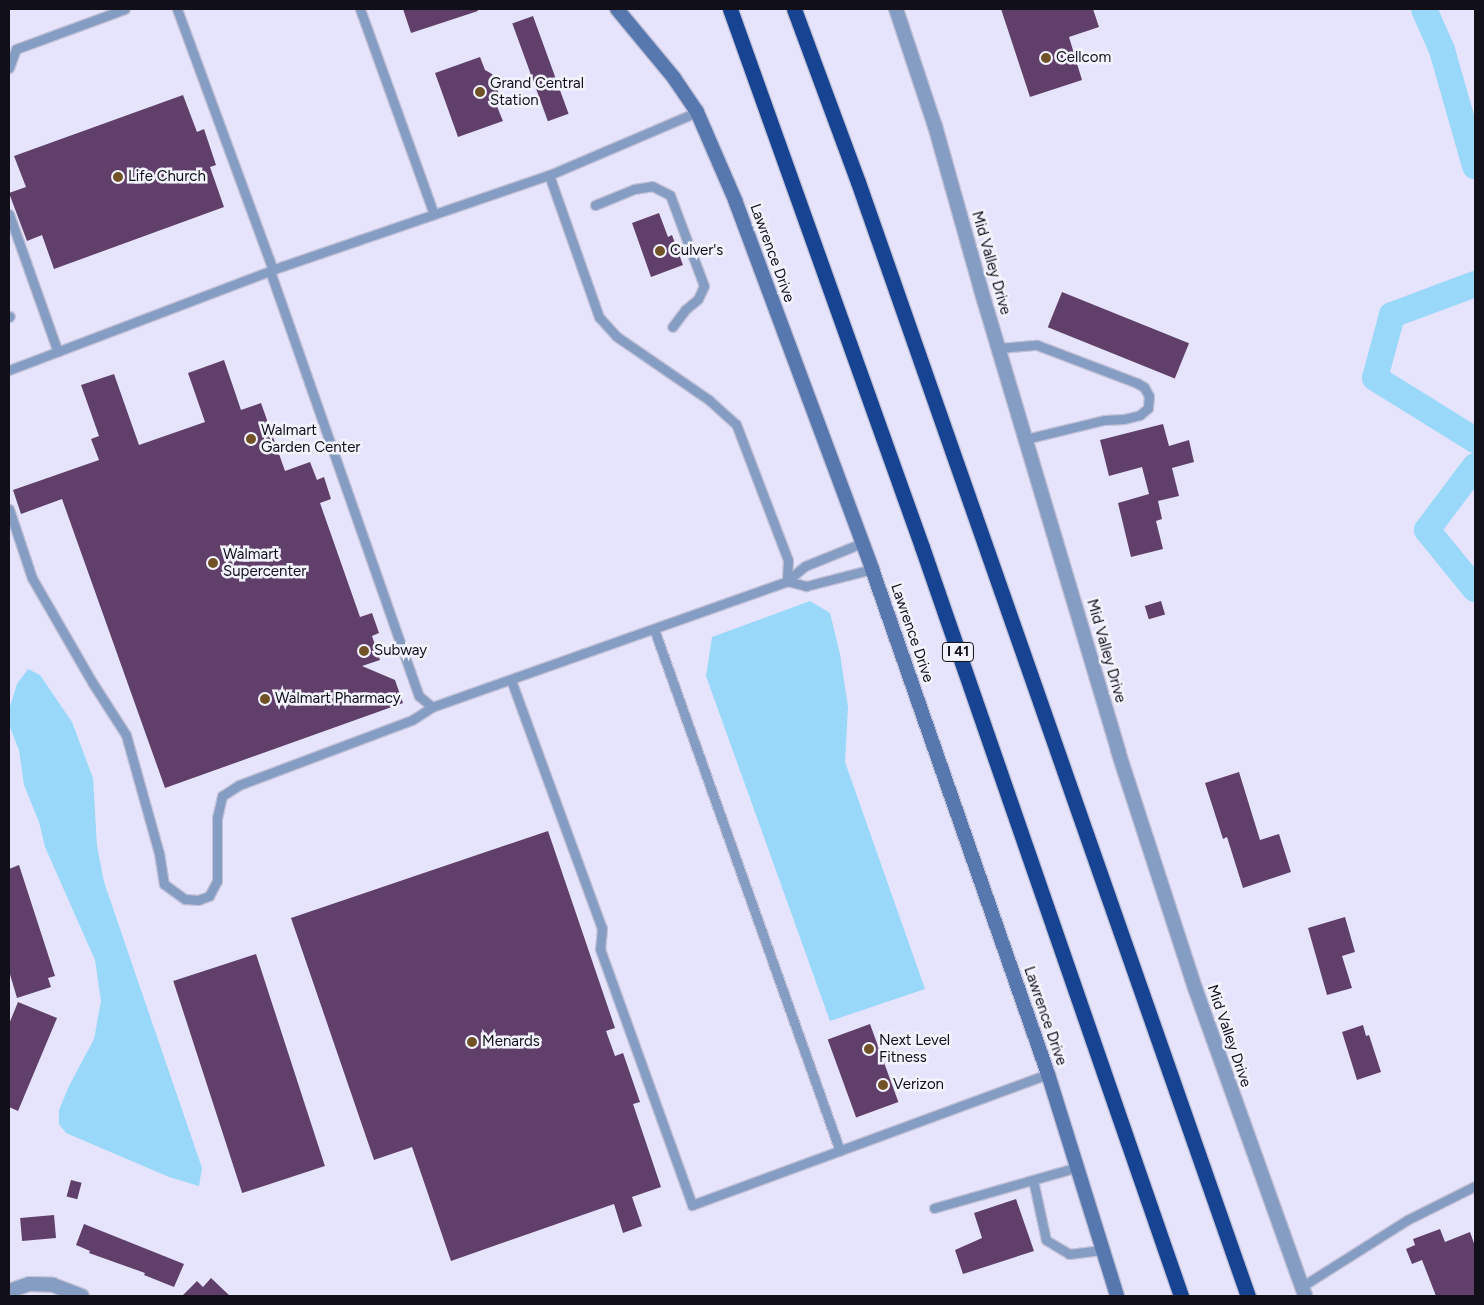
<!DOCTYPE html>
<html>
<head>
<meta charset="utf-8">
<style>
	body { margin:0 }
	#map { position:relative; width:1484px; height:1305px; overflow:hidden; background:#e6e4fd; font-family:Figtree,sans-serif }
	div>[style] { position:absolute }
	.water>* { inset:0; background:#99d8f8 }
	.river>* { height:26px; margin:-13px; padding:0 13px; transform-origin:13px; border-radius:13px; background:#99d8f8 }
	.building>* { inset:0; background:#60406a; transform-origin:0 0 }
	.roads { filter:drop-shadow(1px 0 #c4c2d8) drop-shadow(-1px 0 #c4c2d8) drop-shadow(0 1px #c4c2d8) drop-shadow(0 -1px #c4c2d8) }
	.service>* { height:9px; margin:-4.5px; padding:0 4.5px; transform-origin:4.5px; border-radius:4.5px; background:#869dc3 }
	.minor>* { height:14px; margin:-7px; padding:0 7px; transform-origin:7px; border-radius:7px; background:#869dc3 }
	.secondary>* { height:14px; margin:-7px; padding:0 7px; transform-origin:7px; border-radius:7px; background:#5778af }
	.motorway>* { height:15px; margin:-7.5px; padding:0 7.5px; transform-origin:7.5px; border-radius:7.5px; background:#164492 }
	.dots>* { width:14px; height:14px; translate:-50% -50%; box-sizing:border-box; border:2px solid #f3f3fd; border-radius:50% }
	span { translate:-50% -50%; white-space:nowrap; text-align:center; line-height:1.15; -webkit-text-stroke:5px #f3f3fd; paint-order:stroke }
	.shield-label span { padding:1px 4px; background:#f3f3fd; border:1px solid; border-radius:4px; -webkit-text-stroke-width:0 }
	.shield-label { font-size:14px; color:#111018; font-weight:700 }
	.poi-label { font-size:15px; color:#111018 }
	.left { translate:0 -50%; text-align:left }
	.street-label { font-size:15px; color:#111018 }
	.frame { position:absolute; inset:0; border:10px solid #111018; pointer-events:none }
</style>
</head>
<body>
<div id="map">
	<div class="water">
		<i style="clip-path:polygon(810px 601px,830px 613px,840px 654px,848px 707px,845px 762px,925px 989px,830px 1021px,706px 676px,712px 637px)"></i>
		<i style="clip-path:polygon(28px 669px,40px 675px,72px 722px,93px 778px,97px 846px,104px 882px,202px 1168px,199px 1186px,169px 1177px,66px 1133px,59px 1124px,59px 1110px,69px 1086px,94px 1039px,101px 1001px,95px 960px,45px 847px,39px 822px,24px 785px,19px 750px,9px 725px,9px 710px,17px 684px)"></i>
	</div>
	<div class="river">
		<i style="left:1424px;top:9px;width:45px;rotate:66.3deg"></i>
		<i style="left:1442px;top:50px;width:121px;rotate:74.1deg"></i>
		<i style="left:1475px;top:284px;width:89px;rotate:159.5deg"></i>
		<i style="left:1392px;top:315px;width:65px;rotate:105.1deg"></i>
		<i style="left:1375px;top:378px;width:118px;rotate:31.8deg"></i>
		<i style="left:1475px;top:466px;width:80px;rotate:126.9deg"></i>
		<i style="left:1427px;top:530px;width:76px;rotate:50.9deg"></i>
	</div>
	<div class="building">
		<i style="clip-path:polygon(403px 9px,477px 9px,478px 11px,411px 33px)"></i>
		<i style="clip-path:polygon(1001px 9px,1093px 9px,1099px 27px,1069px 37px,1082px 80px,1030px 97px)"></i>
		<i style="left:533px;top:16px;width:104px;height:22px;rotate:70deg"></i>
		<i style="clip-path:polygon(480px 57px,485px 70px,492px 74px,500px 97px,496px 104px,503px 121px,458px 137px,435px 73px)"></i>
		<i style="clip-path:polygon(183px 95px,197px 132px,204px 129px,216px 165px,210px 167px,224px 207px,54px 269px,42px 235px,27px 241px,9px 193px,26px 187px,14px 156px)"></i>
		<i style="clip-path:polygon(659px 213px,668px 237px,672px 235px,683px 265px,651px 277px,632px 223px)"></i>
		<i style="left:1062px;top:292px;width:137px;height:38px;rotate:22deg"></i>
		<i style="clip-path:polygon(224px 360px,241px 410px,261px 403px,285px 471px,310px 462px,317px 480px,324px 477px,331px 499px,320px 503px,360px 617px,372px 613px,379px 633px,372px 636px,380px 660px,362px 666px,395px 680px,403px 703px,165px 788px,62px 499px,21px 514px,13px 490px,99px 460px,91px 439px,99px 436px,81px 385px,114px 374px,139px 445px,205px 422px,188px 373px)"></i>
		<i style="clip-path:polygon(1163px 424px,1169px 446px,1189px 440px,1194px 462px,1172px 468px,1179px 496px,1158px 501px,1162px 519px,1156px 521px,1163px 549px,1131px 557px,1118px 503px,1149px 494px,1142px 467px,1109px 476px,1100px 440px)"></i>
		<i style="left:1161px;top:601px;width:14px;height:17px;rotate:73deg"></i>
		<i style="clip-path:polygon(1239px 772px,1260px 840px,1279px 834px,1291px 872px,1243px 888px,1227px 837px,1223px 839px,1205px 783px)"></i>
		<i style="clip-path:polygon(548px 831px,615px 1028px,606px 1031px,615px 1056px,623px 1053px,640px 1102px,633px 1104px,661px 1187px,632px 1197px,642px 1226px,623px 1233px,614px 1204px,451px 1261px,412px 1147px,374px 1160px,291px 918px)"></i>
		<i style="clip-path:polygon(19px 865px,55px 976px,48px 978px,51px 987px,17px 998px,9px 971px,9px 869px)"></i>
		<i style="clip-path:polygon(1345px 917px,1355px 952px,1342px 956px,1352px 988px,1327px 995px,1308px 928px)"></i>
		<i style="left:256px;top:954px;width:223px;height:87px;rotate:72deg"></i>
		<i style="clip-path:polygon(18px 1002px,57px 1018px,18px 1111px,9px 1107px,9px 1024px)"></i>
		<i style="left:870px;top:1024px;width:83px;height:45px;rotate:70deg"></i>
		<i style="clip-path:polygon(1363px 1025px,1366px 1036px,1369px 1035px,1381px 1072px,1357px 1080px,1342px 1032px)"></i>
		<i style="left:71px;top:1180px;width:11px;height:17px;rotate:15deg"></i>
		<i style="clip-path:polygon(1016px 1199px,1034px 1251px,963px 1274px,955px 1250px,982px 1238px,974px 1213px)"></i>
		<i style="left:54px;top:1215px;width:23px;height:34px;rotate:85deg"></i>
		<i style="clip-path:polygon(84px 1224px,184px 1264px,174px 1287px,144px 1275px,145px 1273px,89px 1253px,90px 1251px,76px 1245px)"></i>
		<i style="clip-path:polygon(1440px 1229px,1445px 1242px,1470px 1232px,1475px 1246px,1475px 1296px,1436px 1296px,1422px 1260px,1412px 1264px,1406px 1249px,1415px 1245px,1413px 1239px)"></i>
		<i style="clip-path:polygon(211px 1278px,230px 1296px,182px 1296px,197px 1281px,203px 1287px)"></i>
	</div>
	<div class="roads">
		<div class="service">
			<i style="left:177px;top:9px;width:278px;rotate:69.8deg"></i>
			<i style="left:360px;top:9px;width:218px;rotate:70.2deg"></i>
			<i style="left:9px;top:68px;width:20px;rotate:-70deg"></i>
			<i style="left:16px;top:49px;width:116px;rotate:-20.2deg"></i>
			<i style="left:549px;top:175px;width:151px;rotate:70.6deg"></i>
			<i style="left:599px;top:317px;width:25px;rotate:48deg"></i>
			<i style="left:616px;top:336px;width:113px;rotate:34.5deg"></i>
			<i style="left:709px;top:400px;width:36px;rotate:42deg"></i>
			<i style="left:736px;top:424px;width:146px;rotate:69.1deg"></i>
			<i style="left:788px;top:560px;width:21px;rotate:93deg"></i>
			<i style="left:595px;top:205px;width:42px;rotate:-22.3deg"></i>
			<i style="left:634px;top:189px;width:18px;rotate:-9deg"></i>
			<i style="left:652px;top:186px;width:20px;rotate:27deg"></i>
			<i style="left:670px;top:195px;width:97px;rotate:69.5deg"></i>
			<i style="left:704px;top:286px;width:14px;rotate:115deg"></i>
			<i style="left:698px;top:299px;width:17px;rotate:140deg"></i>
			<i style="left:685px;top:310px;width:21px;rotate:127deg"></i>
			<i style="left:9px;top:214px;width:146px;rotate:70.5deg"></i>
			<i style="left:270px;top:271px;width:450px;rotate:70.7deg"></i>
			<i style="left:419px;top:696px;width:17px;rotate:40deg"></i>
			<i style="left:432px;top:707px;width:377px;rotate:-19.5deg"></i>
			<i style="left:787px;top:581px;width:23px;rotate:-40deg"></i>
			<i style="left:805px;top:566px;width:61px;rotate:-22deg"></i>
			<i style="left:9px;top:317px;width:1px;rotate:-45deg"></i>
			<i style="left:999px;top:348px;width:38px;rotate:-5deg"></i>
			<i style="left:1037px;top:345px;width:107px;rotate:20.8deg"></i>
			<i style="left:1137px;top:383px;width:8px;rotate:30deg"></i>
			<i style="left:1144px;top:387px;width:10px;rotate:61deg"></i>
			<i style="left:1149px;top:396px;width:12px;rotate:95deg"></i>
			<i style="left:1148px;top:408px;width:11px;rotate:139deg"></i>
			<i style="left:1140px;top:415px;width:16px;rotate:166deg"></i>
			<i style="left:1124px;top:419px;width:20px;rotate:177deg"></i>
			<i style="left:1104px;top:420px;width:80px;rotate:166.3deg"></i>
			<i style="left:9px;top:370px;width:293px;rotate:-20.8deg"></i>
			<i style="left:283px;top:266px;width:281px;rotate:-18.9deg"></i>
			<i style="left:549px;top:175px;width:161px;rotate:-23.1deg"></i>
			<i style="left:9px;top:509px;width:73px;rotate:71.6deg"></i>
			<i style="left:32px;top:578px;width:120px;rotate:60deg"></i>
			<i style="left:92px;top:682px;width:63px;rotate:57.3deg"></i>
			<i style="left:126px;top:735px;width:123px;rotate:74.4deg"></i>
			<i style="left:159px;top:853px;width:31px;rotate:81deg"></i>
			<i style="left:164px;top:884px;width:26px;rotate:36deg"></i>
			<i style="left:185px;top:899px;width:13px;rotate:4deg"></i>
			<i style="left:198px;top:900px;width:12px;rotate:-20deg"></i>
			<i style="left:209px;top:896px;width:17px;rotate:-62deg"></i>
			<i style="left:217px;top:881px;width:63px;rotate:-90deg"></i>
			<i style="left:217px;top:818px;width:23px;rotate:-77deg"></i>
			<i style="left:222px;top:796px;width:20px;rotate:-33deg"></i>
			<i style="left:239px;top:785px;width:185px;rotate:-20.6deg"></i>
			<i style="left:412px;top:720px;width:24px;rotate:-33deg"></i>
			<i style="left:787px;top:581px;width:20px;rotate:15deg"></i>
			<i style="left:806px;top:586px;width:68px;rotate:-14.4deg"></i>
			<i style="left:654px;top:629px;width:554px;rotate:70.39deg"></i>
			<i style="left:511px;top:680px;width:264px;rotate:69.9deg"></i>
			<i style="left:602px;top:928px;width:21px;rotate:95deg"></i>
			<i style="left:600px;top:949px;width:272px;rotate:70.2deg"></i>
			<i style="left:692px;top:1205px;width:379px;rotate:-20.2deg"></i>
			<i style="left:1033px;top:1180px;width:61px;rotate:77.8deg"></i>
			<i style="left:1046px;top:1240px;width:27px;rotate:31deg"></i>
			<i style="left:1069px;top:1254px;width:33px;rotate:-7deg"></i>
			<i style="left:934px;top:1208px;width:150px;rotate:-15.9deg"></i>
			<i style="left:1301px;top:1287px;width:125px;rotate:-32.3deg"></i>
			<i style="left:1407px;top:1220px;width:76px;rotate:-26.6deg"></i>
		</div>
		<div class="minor">
			<i style="left:896px;top:9px;width:123px;rotate:71.6deg"></i>
			<i style="left:935px;top:126px;width:170px;rotate:74.3deg"></i>
			<i style="left:981px;top:290px;width:481px;rotate:73.4deg"></i>
			<i style="left:1118px;top:751px;width:249px;rotate:72deg"></i>
			<i style="left:1195px;top:988px;width:327px;rotate:70.3deg"></i>
			<i style="left:9px;top:1291px;width:21px;rotate:-19deg"></i>
			<i style="left:29px;top:1284px;width:24px;rotate:2deg"></i>
			<i style="left:53px;top:1285px;width:31px;rotate:21deg"></i>
		</div>
		<div class="secondary">
			<i style="left:617px;top:9px;width:89px;rotate:50.4deg"></i>
			<i style="left:674px;top:78px;width:41px;rotate:55.9deg"></i>
			<i style="left:697px;top:112px;width:96px;rotate:66.6deg"></i>
			<i style="left:735px;top:200px;width:394px;rotate:69.6deg"></i>
			<i style="left:872px;top:569px;width:535px;rotate:70.79deg"></i>
			<i style="left:1048px;top:1074px;width:232px;rotate:72.7deg"></i>
		</div>
		<div class="motorway">
			<i style="left:730px;top:9px;width:571px;rotate:70.36deg"></i>
			<i style="left:922px;top:547px;width:793px;rotate:70.92deg"></i>
			<i style="left:794px;top:9px;width:184px;rotate:69.7deg"></i>
			<i style="left:858px;top:182px;width:1180px;rotate:70.71deg"></i>
		</div>
	</div>
	<div class="dots">
		<i style="left:1046px;top:58px;background:#705226"></i>
		<i style="left:480px;top:92px;background:#705226"></i>
		<i style="left:118px;top:177px;background:#705226"></i>
		<i style="left:660px;top:251px;background:#705226"></i>
		<i style="left:251px;top:439px;background:#705226"></i>
		<i style="left:213px;top:563px;background:#705226"></i>
		<i style="left:364px;top:651px;background:#705226"></i>
		<i style="left:265px;top:699px;background:#705226"></i>
		<i style="left:472px;top:1042px;background:#705226"></i>
		<i style="left:869px;top:1049px;background:#705226"></i>
		<i style="left:883px;top:1085px;background:#705226"></i>
	</div>
	<div class="shield-label">
		<span style="left:958px;top:652px">I 41</span>
	</div>
	<div class="poi-label">
		<span class="left" style="left:1056px;top:58px">Cellcom</span>
		<span class="left" style="left:490px;top:92px">Grand Central<br>Station</span>
		<span class="left" style="left:128px;top:177px">Life Church</span>
		<span class="left" style="left:670px;top:251px">Culver's</span>
		<span class="left" style="left:261px;top:439px">Walmart<br>Garden Center</span>
		<span class="left" style="left:223px;top:563px">Walmart<br>Supercenter</span>
		<span class="left" style="left:374px;top:651px">Subway</span>
		<span class="left" style="left:275px;top:699px">Walmart Pharmacy</span>
		<span class="left" style="left:879px;top:1049px">Next Level<br>Fitness</span>
		<span class="left" style="left:482px;top:1042px">Menards</span>
		<span class="left" style="left:893px;top:1085px">Verizon</span>
	</div>
	<div class="street-label">
		<span style="left:772px;top:253px;rotate:70deg">Lawrence Drive</span>
		<span style="left:991px;top:263px;rotate:74deg">Mid Valley Drive</span>
		<span style="left:912px;top:633px;rotate:71deg">Lawrence Drive</span>
		<span style="left:1106px;top:651px;rotate:74deg">Mid Valley Drive</span>
		<span style="left:1045px;top:1016px;rotate:71deg">Lawrence Drive</span>
		<span style="left:1229px;top:1036px;rotate:71deg">Mid Valley Drive</span>
	</div>
	<div class="frame"></div>
</div>
</body>
</html>
